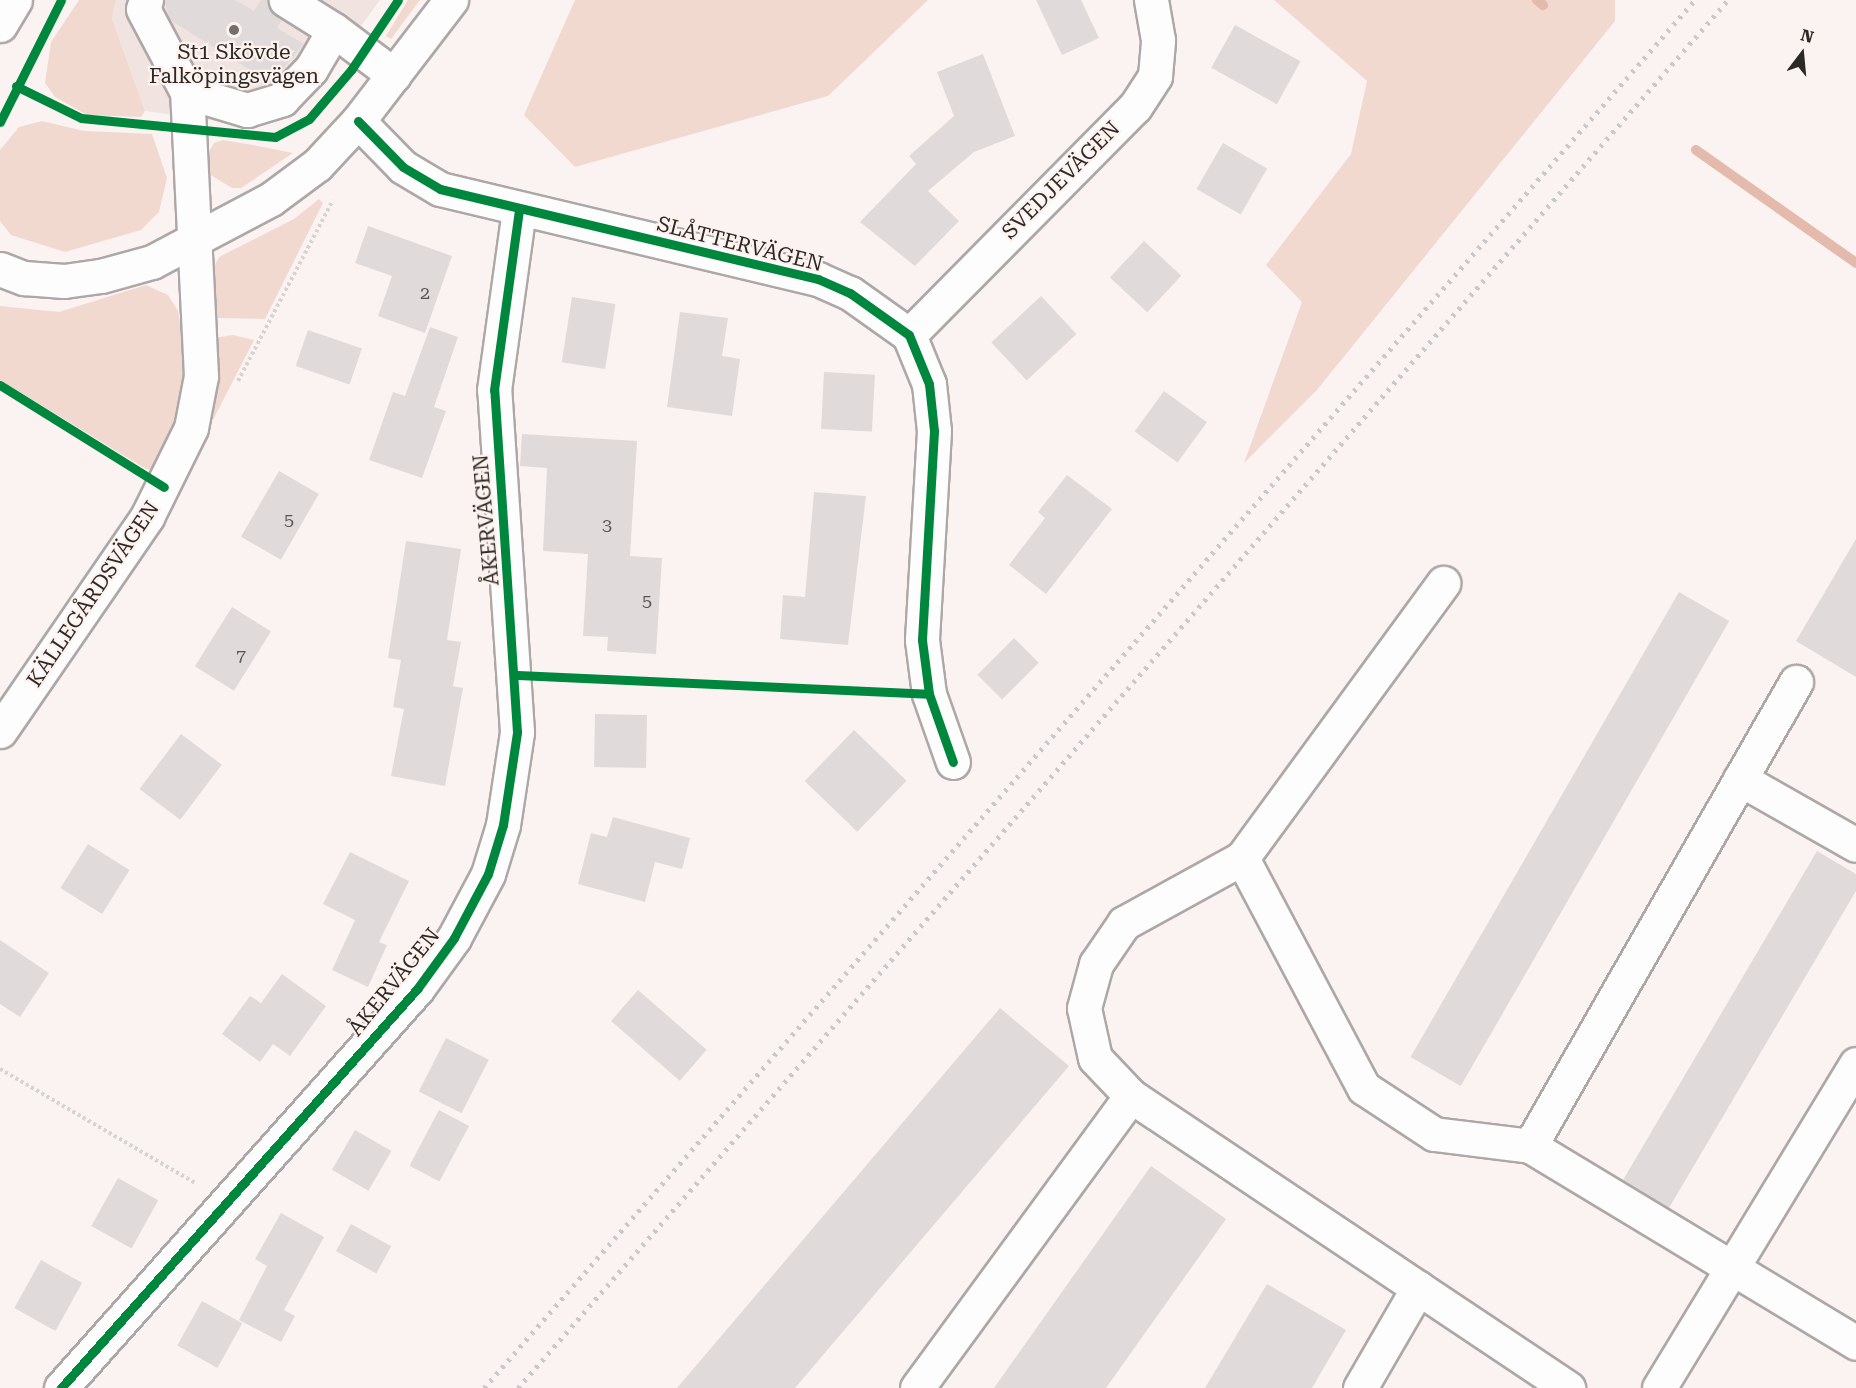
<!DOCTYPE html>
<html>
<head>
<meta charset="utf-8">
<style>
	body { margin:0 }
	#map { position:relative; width:1856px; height:1388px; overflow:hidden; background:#faf3f2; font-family:"Roboto Serif",serif }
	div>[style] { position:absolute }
	.built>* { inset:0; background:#f1e4e0 }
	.green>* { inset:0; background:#f1d9d0 }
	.stream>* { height:10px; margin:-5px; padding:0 5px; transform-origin:5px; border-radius:5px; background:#e3baab }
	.building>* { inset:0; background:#e0dbda; transform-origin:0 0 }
	.path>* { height:4px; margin-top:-2px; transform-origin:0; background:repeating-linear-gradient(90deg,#d6d4d3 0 3px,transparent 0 6px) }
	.roads { filter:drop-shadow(2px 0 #ada8a7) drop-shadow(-2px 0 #ada8a7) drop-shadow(0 2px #ada8a7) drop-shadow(0 -2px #ada8a7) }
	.minor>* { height:33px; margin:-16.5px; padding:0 16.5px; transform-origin:16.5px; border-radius:16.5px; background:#fefdfd }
	.major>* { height:33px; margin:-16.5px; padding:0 16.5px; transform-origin:16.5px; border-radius:16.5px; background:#fefdfd }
	.rail>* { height:4.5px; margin-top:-2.25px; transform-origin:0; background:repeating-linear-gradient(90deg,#cac8c8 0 3px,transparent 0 9px) }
	.cycleway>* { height:9px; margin:-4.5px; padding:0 4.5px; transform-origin:4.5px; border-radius:4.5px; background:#00873e }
	.dots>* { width:16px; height:16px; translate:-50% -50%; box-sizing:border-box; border:3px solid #fdf2ee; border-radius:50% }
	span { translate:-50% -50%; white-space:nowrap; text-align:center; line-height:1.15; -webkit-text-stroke:4.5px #fdf2ee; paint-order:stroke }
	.number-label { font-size:18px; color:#595654 }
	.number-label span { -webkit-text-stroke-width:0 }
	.poi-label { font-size:21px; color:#2b2826 }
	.street-label { font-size:21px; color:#2b2826 }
	.north { position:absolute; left:1772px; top:24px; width:60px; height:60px; -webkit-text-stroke:4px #fdf2ee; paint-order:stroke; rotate:16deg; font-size:16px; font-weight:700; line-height:24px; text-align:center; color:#2b2826 }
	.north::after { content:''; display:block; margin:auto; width:21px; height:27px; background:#2b2826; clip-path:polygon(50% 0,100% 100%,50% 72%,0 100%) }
</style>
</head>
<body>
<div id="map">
	<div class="built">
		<i style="clip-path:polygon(116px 0,380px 0,300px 109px,253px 126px,145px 111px,112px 19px)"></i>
	</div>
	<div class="green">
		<i style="clip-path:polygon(79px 0,116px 0,112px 19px,145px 111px,141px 117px,87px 115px,55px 97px,45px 83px,51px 42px)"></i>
		<i style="clip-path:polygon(408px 0,420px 0,391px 39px,386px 36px)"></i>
		<i style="clip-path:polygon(575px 0,928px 0,828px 96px,575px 167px,524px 115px)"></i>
		<i style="clip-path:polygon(1274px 0,1615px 0,1615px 21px,1317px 390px,1244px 463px,1302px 302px,1266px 265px,1351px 154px,1367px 81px)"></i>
		<i style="clip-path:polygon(42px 121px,84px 131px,152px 134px,167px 178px,159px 212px,141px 230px,65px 252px,11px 235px,0 221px,0 150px,19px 127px)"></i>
		<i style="clip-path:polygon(223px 140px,253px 145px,293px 153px,241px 188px,232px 188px,209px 174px,203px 162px,214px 143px)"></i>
		<i style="clip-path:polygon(319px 199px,323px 203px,265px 319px,217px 318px,211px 274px,219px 257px,294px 219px)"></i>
		<i style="clip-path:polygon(146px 285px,168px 295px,178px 311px,186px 353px,184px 398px,158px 470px,146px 469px,0 380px,0 306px,59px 312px)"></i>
		<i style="clip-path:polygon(233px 335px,254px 340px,213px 420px,214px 338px)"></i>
	</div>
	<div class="stream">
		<i style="left:1537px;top:0;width:8px;rotate:40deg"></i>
		<i style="left:1696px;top:150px;width:196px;rotate:35.2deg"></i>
	</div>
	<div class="building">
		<i style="clip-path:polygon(164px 0,235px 0,254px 11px,261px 0,267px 0,282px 20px,277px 28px,304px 44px,271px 83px,170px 20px)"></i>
		<i style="clip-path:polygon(1036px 0,1081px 0,1099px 38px,1062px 55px)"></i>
		<i style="left:1235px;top:25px;width:75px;height:49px;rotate:29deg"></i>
		<i style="clip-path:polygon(983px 54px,1015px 136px,974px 152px,928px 191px,959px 221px,915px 266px,860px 222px,916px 164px,909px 156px,954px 116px,937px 72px)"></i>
		<i style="left:1223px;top:143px;width:51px;height:53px;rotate:30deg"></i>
		<i style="clip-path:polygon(368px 226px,452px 256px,425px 333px,378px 316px,392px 276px,355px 263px)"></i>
		<i style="left:1144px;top:241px;width:51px;height:50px;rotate:43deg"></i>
		<i style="left:1041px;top:296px;width:52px;height:68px;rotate:47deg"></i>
		<i style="left:572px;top:297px;width:44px;height:66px;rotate:9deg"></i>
		<i style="clip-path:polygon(680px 312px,728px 318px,722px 356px,740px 359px,732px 416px,667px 407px)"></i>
		<i style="clip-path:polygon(430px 327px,458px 337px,434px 407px,446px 411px,422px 478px,369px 460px,393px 392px,405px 396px)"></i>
		<i style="left:308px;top:330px;width:57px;height:38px;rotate:19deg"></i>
		<i style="left:824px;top:372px;width:51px;height:57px;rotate:3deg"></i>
		<i style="left:1164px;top:391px;width:53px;height:50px;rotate:36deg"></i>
		<i style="clip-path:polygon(522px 434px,637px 441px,630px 556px,662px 558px,656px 654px,607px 651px,608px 637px,583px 636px,588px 554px,543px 551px,547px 468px,520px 466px)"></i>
		<i style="left:279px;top:471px;width:46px;height:76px;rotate:30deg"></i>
		<i style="clip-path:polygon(1067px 475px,1112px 509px,1046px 594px,1009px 565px,1045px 518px,1038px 512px)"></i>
		<i style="clip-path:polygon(814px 492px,866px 496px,848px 645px,780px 639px,783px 595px,805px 597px)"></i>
		<i style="clip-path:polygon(1856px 539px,1856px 677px,1796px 641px)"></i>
		<i style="clip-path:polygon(406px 541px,461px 549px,447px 640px,461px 642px,453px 686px,463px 688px,445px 786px,391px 776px,404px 709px,393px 707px,401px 660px,388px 658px)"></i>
		<i style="left:1679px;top:592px;width:58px;height:537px;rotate:30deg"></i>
		<i style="left:232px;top:607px;width:46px;height:70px;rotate:32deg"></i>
		<i style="left:1014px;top:638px;width:35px;height:52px;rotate:45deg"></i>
		<i style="left:595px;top:714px;width:52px;height:53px;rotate:1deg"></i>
		<i style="left:854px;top:730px;width:73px;height:71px;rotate:44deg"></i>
		<i style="left:181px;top:734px;width:51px;height:69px;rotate:37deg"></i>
		<i style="clip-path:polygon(613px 817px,690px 838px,682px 869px,655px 862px,645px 902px,578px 884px,591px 833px,607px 837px)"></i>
		<i style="left:88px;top:844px;width:49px;height:52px;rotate:32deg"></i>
		<i style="clip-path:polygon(1817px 851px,1856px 874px,1856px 891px,1669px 1208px,1623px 1180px)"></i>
		<i style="clip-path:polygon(350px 852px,409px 881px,379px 942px,387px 945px,368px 987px,332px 970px,355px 920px,323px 904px)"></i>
		<i style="clip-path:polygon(0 940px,49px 973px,20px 1017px,0 1004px)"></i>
		<i style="clip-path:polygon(282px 974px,326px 1006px,290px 1056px,273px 1044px,260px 1062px,222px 1034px,250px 996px,261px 1003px)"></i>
		<i style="left:638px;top:990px;width:91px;height:41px;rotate:41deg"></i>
		<i style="clip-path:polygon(1000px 1008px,1069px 1066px,795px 1388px,677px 1388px)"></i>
		<i style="left:446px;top:1038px;width:48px;height:60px;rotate:27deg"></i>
		<i style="left:439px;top:1110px;width:34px;height:63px;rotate:28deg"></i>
		<i style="left:355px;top:1130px;width:42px;height:46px;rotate:30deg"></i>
		<i style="clip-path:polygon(1151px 1166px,1226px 1219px,1106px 1388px,994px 1388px)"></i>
		<i style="left:118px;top:1178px;width:46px;height:55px;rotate:29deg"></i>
		<i style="clip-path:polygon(281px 1213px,324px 1237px,284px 1310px,295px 1316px,281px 1342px,239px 1320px,267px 1266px,255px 1259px)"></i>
		<i style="left:351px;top:1224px;width:46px;height:31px;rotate:29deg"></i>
		<i style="left:41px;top:1260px;width:47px;height:55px;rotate:29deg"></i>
		<i style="clip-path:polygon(1267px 1284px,1346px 1330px,1312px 1388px,1205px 1388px)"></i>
		<i style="left:202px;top:1301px;width:46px;height:51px;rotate:29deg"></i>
	</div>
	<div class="path">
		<i style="left:238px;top:381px;width:204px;rotate:-62.3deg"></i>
		<i style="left:0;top:1069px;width:226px;rotate:30.3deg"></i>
	</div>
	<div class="roads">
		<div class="minor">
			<i style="left:146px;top:0;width:9px;rotate:108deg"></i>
			<i style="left:143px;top:9px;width:94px;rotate:62.1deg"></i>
			<i style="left:187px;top:92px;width:63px;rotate:16.7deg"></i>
			<i style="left:247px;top:110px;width:37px;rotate:-17deg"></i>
			<i style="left:282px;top:99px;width:42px;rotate:-46deg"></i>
			<i style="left:311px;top:69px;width:45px;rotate:-59.5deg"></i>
			<i style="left:334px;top:30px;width:57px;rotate:-148deg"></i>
			<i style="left:334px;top:30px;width:75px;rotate:36.9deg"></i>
			<i style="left:358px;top:121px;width:64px;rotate:45.6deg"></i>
			<i style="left:403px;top:167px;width:43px;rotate:30.7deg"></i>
			<i style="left:440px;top:189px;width:389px;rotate:13.4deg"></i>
			<i style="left:818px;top:279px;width:35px;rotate:24deg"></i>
			<i style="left:850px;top:293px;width:72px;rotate:35.4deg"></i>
			<i style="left:909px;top:335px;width:53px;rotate:67.8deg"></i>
			<i style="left:929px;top:384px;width:47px;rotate:83.9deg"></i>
			<i style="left:934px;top:431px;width:209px;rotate:93.3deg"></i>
			<i style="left:922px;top:640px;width:54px;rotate:82.6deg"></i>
			<i style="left:929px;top:694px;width:72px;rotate:70.6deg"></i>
			<i style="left:0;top:269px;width:26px;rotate:21deg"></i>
			<i style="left:24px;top:278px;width:40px;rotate:4.3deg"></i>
			<i style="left:64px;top:281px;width:37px;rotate:-8deg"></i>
			<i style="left:101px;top:276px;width:53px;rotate:-15.4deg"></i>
			<i style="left:152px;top:262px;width:135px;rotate:-27.9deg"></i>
			<i style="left:271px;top:199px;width:57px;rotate:-36.5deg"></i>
			<i style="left:317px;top:165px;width:60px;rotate:-47deg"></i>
			<i style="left:358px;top:121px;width:153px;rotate:-52.5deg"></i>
			<i style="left:909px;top:335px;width:321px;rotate:-45.3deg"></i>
			<i style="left:1135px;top:107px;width:37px;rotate:-57deg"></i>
			<i style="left:1155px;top:76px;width:36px;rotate:-85deg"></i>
			<i style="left:1158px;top:40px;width:41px;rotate:-99.9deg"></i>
			<i style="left:0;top:731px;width:260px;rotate:-55.5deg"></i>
			<i style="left:147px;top:517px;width:99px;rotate:-63.7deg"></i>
			<i style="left:191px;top:428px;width:53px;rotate:-79.1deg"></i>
			<i style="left:201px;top:376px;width:284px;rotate:-92.8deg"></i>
			<i style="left:1740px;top:779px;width:133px;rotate:29.6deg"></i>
			<i style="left:1242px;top:858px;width:260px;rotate:62.1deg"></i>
			<i style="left:1364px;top:1088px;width:84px;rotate:33.3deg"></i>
			<i style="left:1434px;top:1134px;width:97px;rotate:7.1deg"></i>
			<i style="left:1530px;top:1146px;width:381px;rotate:31.1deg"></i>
			<i style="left:1131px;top:1096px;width:52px;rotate:-133.5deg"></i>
			<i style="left:1095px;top:1058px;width:51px;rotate:-102.4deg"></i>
			<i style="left:1084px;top:1008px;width:46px;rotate:-74.7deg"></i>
			<i style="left:1096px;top:964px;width:50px;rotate:-55.7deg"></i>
			<i style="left:1124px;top:923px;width:135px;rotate:-28.8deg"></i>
			<i style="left:1242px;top:858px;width:341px;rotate:-53.8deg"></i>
			<i style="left:1530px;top:1146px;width:535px;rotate:-60.18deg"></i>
			<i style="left:61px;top:1388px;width:535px;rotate:-48.26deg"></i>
			<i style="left:417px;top:989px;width:63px;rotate:-54deg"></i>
			<i style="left:454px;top:938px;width:72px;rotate:-62deg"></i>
			<i style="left:488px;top:874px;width:51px;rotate:-73deg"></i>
			<i style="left:503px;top:825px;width:94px;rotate:-81.4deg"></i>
			<i style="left:517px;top:732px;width:343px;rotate:-93.8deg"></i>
			<i style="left:494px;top:390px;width:182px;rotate:-82.1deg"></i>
			<i style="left:917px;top:1388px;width:362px;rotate:-53.8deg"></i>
			<i style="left:1131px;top:1096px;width:526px;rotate:33.75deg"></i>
			<i style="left:1360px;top:1388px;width:116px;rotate:-59.9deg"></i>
			<i style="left:1659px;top:1388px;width:379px;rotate:-58.7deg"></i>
		</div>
		<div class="major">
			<i style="left:0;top:25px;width:29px;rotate:-59deg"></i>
		</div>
	</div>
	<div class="rail">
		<i style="left:484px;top:1388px;width:1842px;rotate:-48.9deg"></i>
		<i style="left:518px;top:1388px;width:1841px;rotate:-48.92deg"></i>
	</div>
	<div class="cycleway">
		<i style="left:16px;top:86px;width:72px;rotate:26.2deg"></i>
		<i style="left:81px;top:118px;width:195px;rotate:5.6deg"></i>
		<i style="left:275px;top:137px;width:38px;rotate:-28deg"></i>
		<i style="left:309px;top:119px;width:65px;rotate:-49.4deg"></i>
		<i style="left:351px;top:70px;width:84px;rotate:-56.1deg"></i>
		<i style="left:358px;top:121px;width:64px;rotate:45.6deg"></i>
		<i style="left:403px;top:167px;width:43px;rotate:30.7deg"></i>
		<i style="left:440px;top:189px;width:389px;rotate:13.4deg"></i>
		<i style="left:818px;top:279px;width:35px;rotate:24deg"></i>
		<i style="left:850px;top:293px;width:72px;rotate:35.4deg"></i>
		<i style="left:909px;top:335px;width:53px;rotate:67.8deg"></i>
		<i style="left:929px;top:384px;width:47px;rotate:83.9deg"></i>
		<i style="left:934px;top:431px;width:209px;rotate:93.3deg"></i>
		<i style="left:922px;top:640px;width:54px;rotate:82.6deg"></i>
		<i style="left:929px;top:694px;width:72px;rotate:70.6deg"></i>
		<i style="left:0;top:122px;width:136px;rotate:-63.4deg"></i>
		<i style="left:0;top:385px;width:193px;rotate:31.9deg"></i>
		<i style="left:517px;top:675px;width:412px;rotate:2.6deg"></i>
		<i style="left:61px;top:1388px;width:535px;rotate:-48.26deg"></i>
		<i style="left:417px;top:989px;width:63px;rotate:-54deg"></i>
		<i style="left:454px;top:938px;width:72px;rotate:-62deg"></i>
		<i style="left:488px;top:874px;width:51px;rotate:-73deg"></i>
		<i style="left:503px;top:825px;width:94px;rotate:-81.4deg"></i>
		<i style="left:517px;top:732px;width:343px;rotate:-93.8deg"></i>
		<i style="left:494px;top:390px;width:182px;rotate:-82.1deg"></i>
	</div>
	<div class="dots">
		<i style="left:234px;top:30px;background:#736f6d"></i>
	</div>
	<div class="number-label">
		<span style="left:425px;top:293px">2</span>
		<span style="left:289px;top:520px">5</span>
		<span style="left:607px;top:525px">3</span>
		<span style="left:647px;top:601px">5</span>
		<span style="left:241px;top:656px">7</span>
	</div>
	<div class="poi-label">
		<span style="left:234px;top:64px">St1 Skövde<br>Falköpingsvägen</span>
	</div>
	<div class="street-label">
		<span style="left:1061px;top:180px;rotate:-45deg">SVEDJEVÄGEN</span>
		<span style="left:740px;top:244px;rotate:14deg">SLÅTTERVÄGEN</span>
		<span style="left:486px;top:520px;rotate:-95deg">ÅKERVÄGEN</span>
		<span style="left:93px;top:594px;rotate:-56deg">KÄLLEGÅRDSVÄGEN</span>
		<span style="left:394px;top:982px;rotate:-51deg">ÅKERVÄGEN</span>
	</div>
	<div class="north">N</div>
</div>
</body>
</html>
